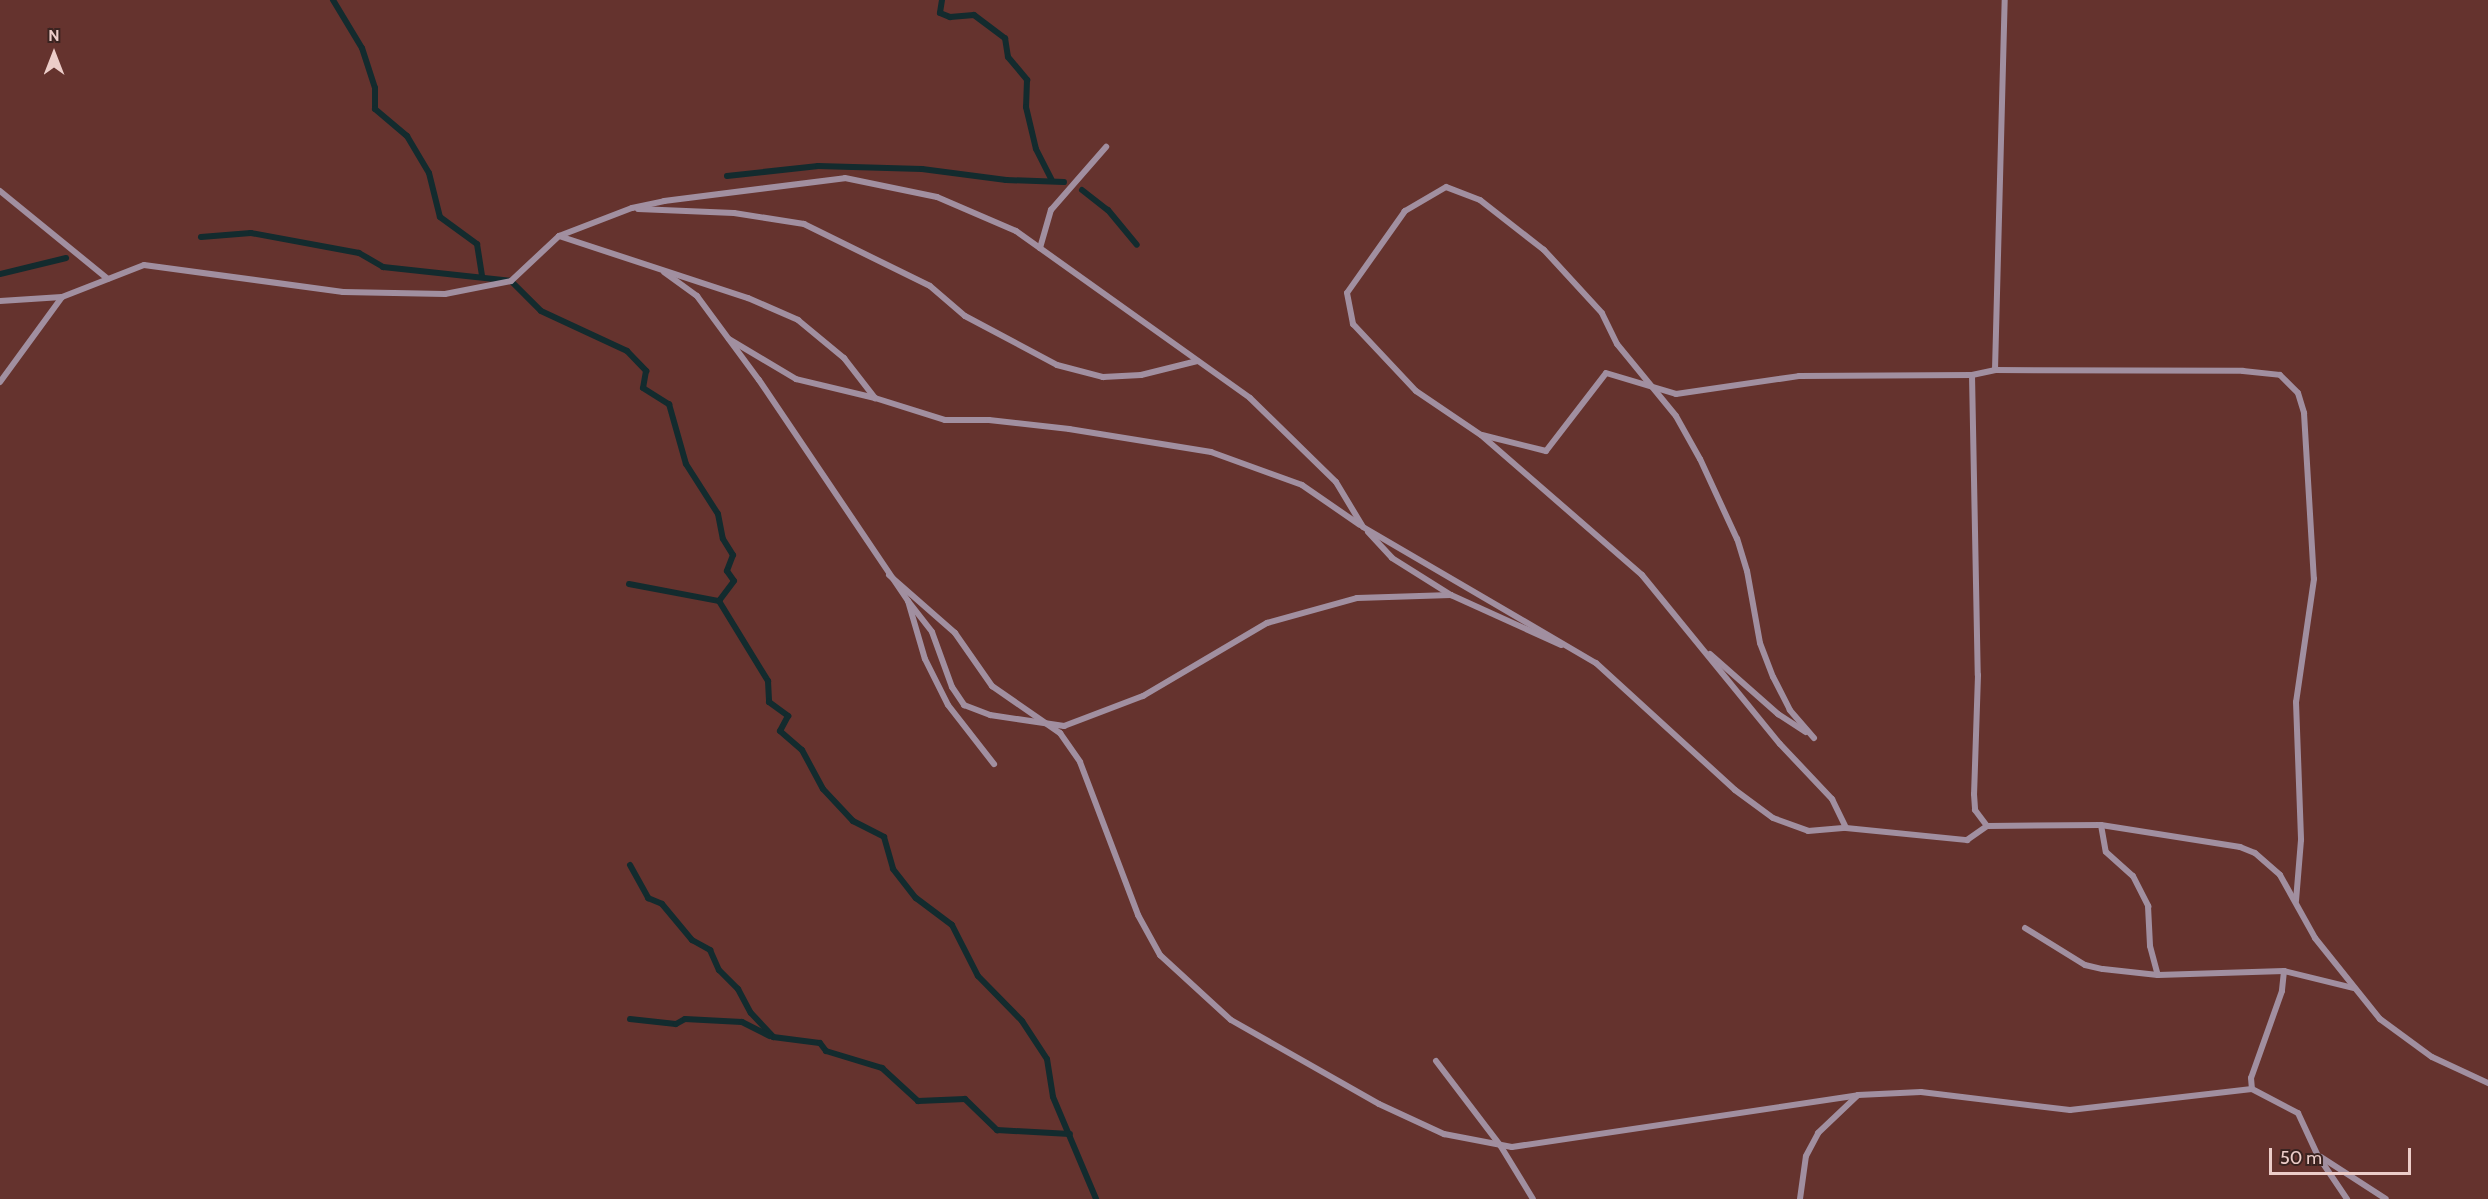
<!DOCTYPE html>
<html>
<head>
<meta charset="utf-8">
<style>
	body { margin:0 }
	#map { position:relative; width:2488px; height:1199px; overflow:hidden; background:#65332e; font-family:Cabin,sans-serif }
	div>[style] { position:absolute }
	.stream>* { height:6px; margin:-3px; padding:0 3px; transform-origin:3px; border-radius:3px; background:#132b2e }
	.street>* { height:6px; margin:-3px; padding:0 3px; transform-origin:3px; border-radius:3px; background:#a18fa0 }
	span { translate:-50% -50%; white-space:nowrap; text-align:center; line-height:1.15; -webkit-text-stroke:5px #3a2320; paint-order:stroke }
	.north { position:absolute; left:24px; top:24px; width:60px; height:60px; -webkit-text-stroke:4px #3a2320; paint-order:stroke; rotate:0deg; font-size:16px; font-weight:700; line-height:24px; text-align:center; color:#eccdc9 }
	.north::after { content:''; display:block; margin:auto; width:21px; height:27px; background:#eccdc9; clip-path:polygon(50% 0,100% 100%,50% 72%,0 100%) }
	.scale { position:absolute; left:2269px; top:1148px; width:142px; height:27px; box-sizing:border-box; border:3px solid #eccdc9; border-top:0; padding-left:8px; font-size:18px; line-height:21px; white-space:nowrap; color:#eccdc9; -webkit-text-stroke:4px #3a2320; paint-order:stroke }
</style>
</head>
<body>
<div id="map">
	<div class="stream">
		<i style="left:333px;top:0;width:56px;rotate:58.9deg"></i>
		<i style="left:362px;top:48px;width:42px;rotate:72deg"></i>
		<i style="left:375px;top:88px;width:21px;rotate:90deg"></i>
		<i style="left:375px;top:109px;width:42px;rotate:40.2deg"></i>
		<i style="left:407px;top:136px;width:43px;rotate:59.3deg"></i>
		<i style="left:429px;top:173px;width:45px;rotate:76deg"></i>
		<i style="left:440px;top:217px;width:46px;rotate:36.1deg"></i>
		<i style="left:477px;top:244px;width:32px;rotate:81deg"></i>
		<i style="left:942px;top:0;width:13px;rotate:99deg"></i>
		<i style="left:940px;top:13px;width:11px;rotate:22deg"></i>
		<i style="left:950px;top:17px;width:24px;rotate:-5deg"></i>
		<i style="left:974px;top:15px;width:39px;rotate:37deg"></i>
		<i style="left:1005px;top:38px;width:19px;rotate:81deg"></i>
		<i style="left:1008px;top:57px;width:30px;rotate:50deg"></i>
		<i style="left:1027px;top:80px;width:27px;rotate:92deg"></i>
		<i style="left:1026px;top:107px;width:43px;rotate:76.6deg"></i>
		<i style="left:1036px;top:149px;width:34px;rotate:63deg"></i>
		<i style="left:727px;top:176px;width:92px;rotate:-6.3deg"></i>
		<i style="left:818px;top:166px;width:104px;rotate:1.7deg"></i>
		<i style="left:922px;top:169px;width:85px;rotate:7.5deg"></i>
		<i style="left:1006px;top:180px;width:58px;rotate:2deg"></i>
		<i style="left:1082px;top:190px;width:33px;rotate:38deg"></i>
		<i style="left:1108px;top:210px;width:45px;rotate:50.4deg"></i>
		<i style="left:201px;top:237px;width:50px;rotate:-4.6deg"></i>
		<i style="left:251px;top:233px;width:110px;rotate:10.5deg"></i>
		<i style="left:359px;top:253px;width:28px;rotate:30deg"></i>
		<i style="left:383px;top:267px;width:129px;rotate:6.2deg"></i>
		<i style="left:511px;top:281px;width:42px;rotate:45deg"></i>
		<i style="left:541px;top:311px;width:95px;rotate:24.9deg"></i>
		<i style="left:627px;top:351px;width:28px;rotate:46deg"></i>
		<i style="left:646px;top:371px;width:17px;rotate:100deg"></i>
		<i style="left:643px;top:388px;width:31px;rotate:32deg"></i>
		<i style="left:669px;top:404px;width:62px;rotate:74.2deg"></i>
		<i style="left:686px;top:464px;width:59px;rotate:57.4deg"></i>
		<i style="left:718px;top:514px;width:25px;rotate:79deg"></i>
		<i style="left:723px;top:539px;width:19px;rotate:58deg"></i>
		<i style="left:733px;top:555px;width:17px;rotate:111deg"></i>
		<i style="left:727px;top:571px;width:12px;rotate:55deg"></i>
		<i style="left:734px;top:581px;width:25px;rotate:127deg"></i>
		<i style="left:0;top:274px;width:68px;rotate:-13.6deg"></i>
		<i style="left:629px;top:584px;width:92px;rotate:10.7deg"></i>
		<i style="left:719px;top:601px;width:94px;rotate:58.5deg"></i>
		<i style="left:768px;top:681px;width:21px;rotate:87deg"></i>
		<i style="left:769px;top:702px;width:24px;rotate:36deg"></i>
		<i style="left:788px;top:716px;width:17px;rotate:118deg"></i>
		<i style="left:780px;top:731px;width:29px;rotate:41deg"></i>
		<i style="left:802px;top:750px;width:44px;rotate:61.7deg"></i>
		<i style="left:823px;top:789px;width:44px;rotate:46.8deg"></i>
		<i style="left:853px;top:821px;width:35px;rotate:27deg"></i>
		<i style="left:884px;top:837px;width:33px;rotate:74deg"></i>
		<i style="left:893px;top:869px;width:37px;rotate:52deg"></i>
		<i style="left:916px;top:898px;width:45px;rotate:36.9deg"></i>
		<i style="left:952px;top:925px;width:57px;rotate:63deg"></i>
		<i style="left:978px;top:976px;width:63px;rotate:45.6deg"></i>
		<i style="left:1022px;top:1021px;width:45px;rotate:56.7deg"></i>
		<i style="left:1047px;top:1059px;width:38px;rotate:81deg"></i>
		<i style="left:1053px;top:1097px;width:111px;rotate:67.1deg"></i>
		<i style="left:630px;top:865px;width:38px;rotate:61deg"></i>
		<i style="left:648px;top:898px;width:15px;rotate:23deg"></i>
		<i style="left:662px;top:904px;width:47px;rotate:50.2deg"></i>
		<i style="left:692px;top:940px;width:21px;rotate:29deg"></i>
		<i style="left:710px;top:950px;width:22px;rotate:66deg"></i>
		<i style="left:719px;top:970px;width:27px;rotate:45deg"></i>
		<i style="left:738px;top:989px;width:27px;rotate:62deg"></i>
		<i style="left:751px;top:1013px;width:33px;rotate:47deg"></i>
		<i style="left:773px;top:1037px;width:47px;rotate:7.3deg"></i>
		<i style="left:820px;top:1043px;width:10px;rotate:53deg"></i>
		<i style="left:826px;top:1051px;width:59px;rotate:16.9deg"></i>
		<i style="left:882px;top:1068px;width:49px;rotate:42.5deg"></i>
		<i style="left:918px;top:1101px;width:47px;rotate:-2.4deg"></i>
		<i style="left:965px;top:1099px;width:45px;rotate:44.1deg"></i>
		<i style="left:997px;top:1130px;width:73px;rotate:3.1deg"></i>
		<i style="left:630px;top:1019px;width:46px;rotate:6.2deg"></i>
		<i style="left:676px;top:1024px;width:10px;rotate:-29deg"></i>
		<i style="left:685px;top:1019px;width:57px;rotate:3deg"></i>
		<i style="left:742px;top:1022px;width:31px;rotate:27deg"></i>
	</div>
	<div class="street">
		<i style="left:0;top:191px;width:139px;rotate:39.2deg"></i>
		<i style="left:638px;top:209px;width:96px;rotate:2.4deg"></i>
		<i style="left:734px;top:213px;width:71px;rotate:8.9deg"></i>
		<i style="left:804px;top:224px;width:140px;rotate:26.2deg"></i>
		<i style="left:930px;top:286px;width:46px;rotate:40.6deg"></i>
		<i style="left:965px;top:316px;width:104px;rotate:28deg"></i>
		<i style="left:1057px;top:365px;width:48px;rotate:14.6deg"></i>
		<i style="left:1103px;top:377px;width:38px;rotate:-3deg"></i>
		<i style="left:1141px;top:375px;width:58px;rotate:-14deg"></i>
		<i style="left:559px;top:236px;width:78px;rotate:-21deg"></i>
		<i style="left:632px;top:208px;width:33px;rotate:-12deg"></i>
		<i style="left:664px;top:201px;width:182px;rotate:-7.2deg"></i>
		<i style="left:845px;top:178px;width:94px;rotate:11.7deg"></i>
		<i style="left:937px;top:197px;width:86px;rotate:23.3deg"></i>
		<i style="left:1016px;top:231px;width:287px;rotate:35.5deg"></i>
		<i style="left:1250px;top:398px;width:120px;rotate:44.3deg"></i>
		<i style="left:1336px;top:482px;width:52px;rotate:59deg"></i>
		<i style="left:1363px;top:527px;width:270px;rotate:30.3deg"></i>
		<i style="left:1596px;top:663px;width:188px;rotate:42.4deg"></i>
		<i style="left:1735px;top:790px;width:47px;rotate:36.4deg"></i>
		<i style="left:1773px;top:818px;width:37px;rotate:20deg"></i>
		<i style="left:1808px;top:831px;width:38px;rotate:-5deg"></i>
		<i style="left:1846px;top:828px;width:122px;rotate:5.7deg"></i>
		<i style="left:1967px;top:840px;width:24px;rotate:-35deg"></i>
		<i style="left:1987px;top:826px;width:114px;rotate:-0.5deg"></i>
		<i style="left:2101px;top:825px;width:141px;rotate:9deg"></i>
		<i style="left:2240px;top:847px;width:16px;rotate:22deg"></i>
		<i style="left:2255px;top:853px;width:33px;rotate:41deg"></i>
		<i style="left:2280px;top:875px;width:72px;rotate:60.9deg"></i>
		<i style="left:2315px;top:938px;width:104px;rotate:51.3deg"></i>
		<i style="left:2380px;top:1019px;width:64px;rotate:36.2deg"></i>
		<i style="left:2432px;top:1057px;width:62px;rotate:24.9deg"></i>
		<i style="left:1040px;top:248px;width:40px;rotate:-74deg"></i>
		<i style="left:1051px;top:210px;width:84px;rotate:-48.9deg"></i>
		<i style="left:664px;top:272px;width:41px;rotate:36deg"></i>
		<i style="left:697px;top:296px;width:104px;rotate:53.6deg"></i>
		<i style="left:759px;top:380px;width:267px;rotate:56deg"></i>
		<i style="left:908px;top:601px;width:60px;rotate:73.7deg"></i>
		<i style="left:925px;top:659px;width:51px;rotate:63.4deg"></i>
		<i style="left:948px;top:705px;width:75px;rotate:52.1deg"></i>
		<i style="left:0;top:301px;width:62px;rotate:-3.7deg"></i>
		<i style="left:1995px;top:370px;width:370px;rotate:-88.5deg"></i>
		<i style="left:1972px;top:375px;width:300px;rotate:88.9deg"></i>
		<i style="left:1978px;top:675px;width:119px;rotate:91.9deg"></i>
		<i style="left:1974px;top:794px;width:16px;rotate:86deg"></i>
		<i style="left:1975px;top:810px;width:20px;rotate:53deg"></i>
		<i style="left:0;top:382px;width:105px;rotate:-53.9deg"></i>
		<i style="left:62px;top:297px;width:88px;rotate:-21.3deg"></i>
		<i style="left:144px;top:265px;width:201px;rotate:7.7deg"></i>
		<i style="left:343px;top:292px;width:102px;rotate:1.1deg"></i>
		<i style="left:445px;top:294px;width:67px;rotate:-11.1deg"></i>
		<i style="left:511px;top:281px;width:66px;rotate:-43.2deg"></i>
		<i style="left:559px;top:236px;width:199px;rotate:18.2deg"></i>
		<i style="left:748px;top:298px;width:55px;rotate:23.7deg"></i>
		<i style="left:798px;top:320px;width:60px;rotate:39.6deg"></i>
		<i style="left:844px;top:358px;width:51px;rotate:52.2deg"></i>
		<i style="left:875px;top:398px;width:81px;rotate:-166.5deg"></i>
		<i style="left:796px;top:379px;width:78px;rotate:-149.2deg"></i>
		<i style="left:875px;top:398px;width:73px;rotate:17.4deg"></i>
		<i style="left:945px;top:420px;width:44px"></i>
		<i style="left:989px;top:420px;width:81px;rotate:6.4deg"></i>
		<i style="left:1069px;top:429px;width:144px;rotate:9.2deg"></i>
		<i style="left:1211px;top:452px;width:97px;rotate:19.9deg"></i>
		<i style="left:1302px;top:485px;width:70px;rotate:34.6deg"></i>
		<i style="left:1482px;top:435px;width:66px;rotate:14deg"></i>
		<i style="left:1546px;top:451px;width:98px;rotate:-52.4deg"></i>
		<i style="left:1606px;top:373px;width:73px;rotate:16.7deg"></i>
		<i style="left:1676px;top:394px;width:124px;rotate:-8.3deg"></i>
		<i style="left:1799px;top:376px;width:173px;rotate:-0.3deg"></i>
		<i style="left:1972px;top:375px;width:24px;rotate:-12deg"></i>
		<i style="left:1995px;top:370px;width:248px;rotate:0.2deg"></i>
		<i style="left:2243px;top:371px;width:37px;rotate:6deg"></i>
		<i style="left:2280px;top:375px;width:25px;rotate:45deg"></i>
		<i style="left:2298px;top:393px;width:21px;rotate:73deg"></i>
		<i style="left:2304px;top:413px;width:166px;rotate:86.6deg"></i>
		<i style="left:2314px;top:579px;width:124px;rotate:98.3deg"></i>
		<i style="left:2296px;top:702px;width:138px;rotate:87.9deg"></i>
		<i style="left:2301px;top:840px;width:61px;rotate:94.7deg"></i>
		<i style="left:1368px;top:532px;width:35px;rotate:47deg"></i>
		<i style="left:1392px;top:558px;width:70px;rotate:32.1deg"></i>
		<i style="left:1451px;top:595px;width:121px;rotate:24.4deg"></i>
		<i style="left:889px;top:575px;width:88px;rotate:41.3deg"></i>
		<i style="left:955px;top:633px;width:65px;rotate:55.1deg"></i>
		<i style="left:992px;top:686px;width:83px;rotate:34.7deg"></i>
		<i style="left:1060px;top:733px;width:35px;rotate:55deg"></i>
		<i style="left:1080px;top:762px;width:164px;rotate:69.2deg"></i>
		<i style="left:1138px;top:915px;width:46px;rotate:61.2deg"></i>
		<i style="left:1160px;top:955px;width:96px;rotate:42.5deg"></i>
		<i style="left:1231px;top:1020px;width:170px;rotate:29.6deg"></i>
		<i style="left:1379px;top:1104px;width:72px;rotate:24.8deg"></i>
		<i style="left:1444px;top:1134px;width:69px;rotate:10.8deg"></i>
		<i style="left:1512px;top:1147px;width:350px;rotate:-8.5deg"></i>
		<i style="left:908px;top:601px;width:39px;rotate:52deg"></i>
		<i style="left:932px;top:632px;width:59px;rotate:70deg"></i>
		<i style="left:952px;top:687px;width:22px;rotate:56deg"></i>
		<i style="left:964px;top:705px;width:28px;rotate:21deg"></i>
		<i style="left:990px;top:715px;width:75px;rotate:8.5deg"></i>
		<i style="left:1064px;top:726px;width:85px;rotate:-20.8deg"></i>
		<i style="left:1143px;top:696px;width:144px;rotate:-30.5deg"></i>
		<i style="left:1267px;top:623px;width:93px;rotate:-15.5deg"></i>
		<i style="left:1357px;top:598px;width:94px;rotate:-1.8deg"></i>
		<i style="left:1710px;top:654px;width:91px;rotate:41.4deg"></i>
		<i style="left:1778px;top:714px;width:33px;rotate:33deg"></i>
		<i style="left:1814px;top:738px;width:37px;rotate:-131deg"></i>
		<i style="left:1790px;top:710px;width:37px;rotate:-117deg"></i>
		<i style="left:1773px;top:677px;width:36px;rotate:-111deg"></i>
		<i style="left:1760px;top:643px;width:73px;rotate:-100.2deg"></i>
		<i style="left:1747px;top:571px;width:34px;rotate:-107deg"></i>
		<i style="left:1737px;top:539px;width:88px;rotate:-114.8deg"></i>
		<i style="left:1700px;top:459px;width:49px;rotate:-119.2deg"></i>
		<i style="left:1676px;top:416px;width:93px;rotate:-129.3deg"></i>
		<i style="left:1617px;top:344px;width:34px;rotate:-116deg"></i>
		<i style="left:1602px;top:313px;width:86px;rotate:-132.6deg"></i>
		<i style="left:1544px;top:250px;width:81px;rotate:-142deg"></i>
		<i style="left:1480px;top:200px;width:36px;rotate:-159deg"></i>
		<i style="left:1446px;top:187px;width:48px;rotate:149.7deg"></i>
		<i style="left:1405px;top:211px;width:100px;rotate:125.3deg"></i>
		<i style="left:1347px;top:293px;width:32px;rotate:79deg"></i>
		<i style="left:1353px;top:324px;width:92px;rotate:46.8deg"></i>
		<i style="left:1416px;top:391px;width:78px;rotate:34.1deg"></i>
		<i style="left:1481px;top:435px;width:213px;rotate:41deg"></i>
		<i style="left:1642px;top:575px;width:218px;rotate:50.8deg"></i>
		<i style="left:1780px;top:744px;width:76px;rotate:46.6deg"></i>
		<i style="left:1832px;top:799px;width:32px;rotate:64deg"></i>
		<i style="left:2101px;top:825px;width:27px;rotate:80deg"></i>
		<i style="left:2106px;top:852px;width:36px;rotate:42deg"></i>
		<i style="left:2133px;top:876px;width:34px;rotate:63deg"></i>
		<i style="left:2148px;top:906px;width:40px;rotate:87.1deg"></i>
		<i style="left:2150px;top:946px;width:30px;rotate:75deg"></i>
		<i style="left:2025px;top:928px;width:70px;rotate:31.7deg"></i>
		<i style="left:2085px;top:965px;width:18px;rotate:13deg"></i>
		<i style="left:2103px;top:969px;width:55px;rotate:6.2deg"></i>
		<i style="left:2158px;top:975px;width:126px;rotate:-1.8deg"></i>
		<i style="left:2284px;top:971px;width:72px;rotate:13.7deg"></i>
		<i style="left:2284px;top:971px;width:20px;rotate:96deg"></i>
		<i style="left:2282px;top:991px;width:92px;rotate:109.6deg"></i>
		<i style="left:2251px;top:1078px;width:11px;rotate:85deg"></i>
		<i style="left:2252px;top:1089px;width:52px;rotate:27.6deg"></i>
		<i style="left:2298px;top:1113px;width:47px;rotate:65.1deg"></i>
		<i style="left:2318px;top:1156px;width:52px;rotate:56deg"></i>
		<i style="left:1436px;top:1061px;width:106px;rotate:52.7deg"></i>
		<i style="left:1500px;top:1145px;width:63px;rotate:58.6deg"></i>
		<i style="left:2321px;top:1157px;width:77px;rotate:32.9deg"></i>
		<i style="left:1800px;top:1199px;width:43px;rotate:-82.1deg"></i>
		<i style="left:1806px;top:1156px;width:26px;rotate:-62deg"></i>
		<i style="left:1818px;top:1133px;width:55px;rotate:-43.5deg"></i>
		<i style="left:1858px;top:1095px;width:63px;rotate:-2.7deg"></i>
		<i style="left:1921px;top:1092px;width:150px;rotate:6.9deg"></i>
		<i style="left:2070px;top:1110px;width:183px;rotate:-6.6deg"></i>
	</div>
	<div class="north">N</div>
	<div class="scale">50 m</div>
</div>
</body>
</html>
